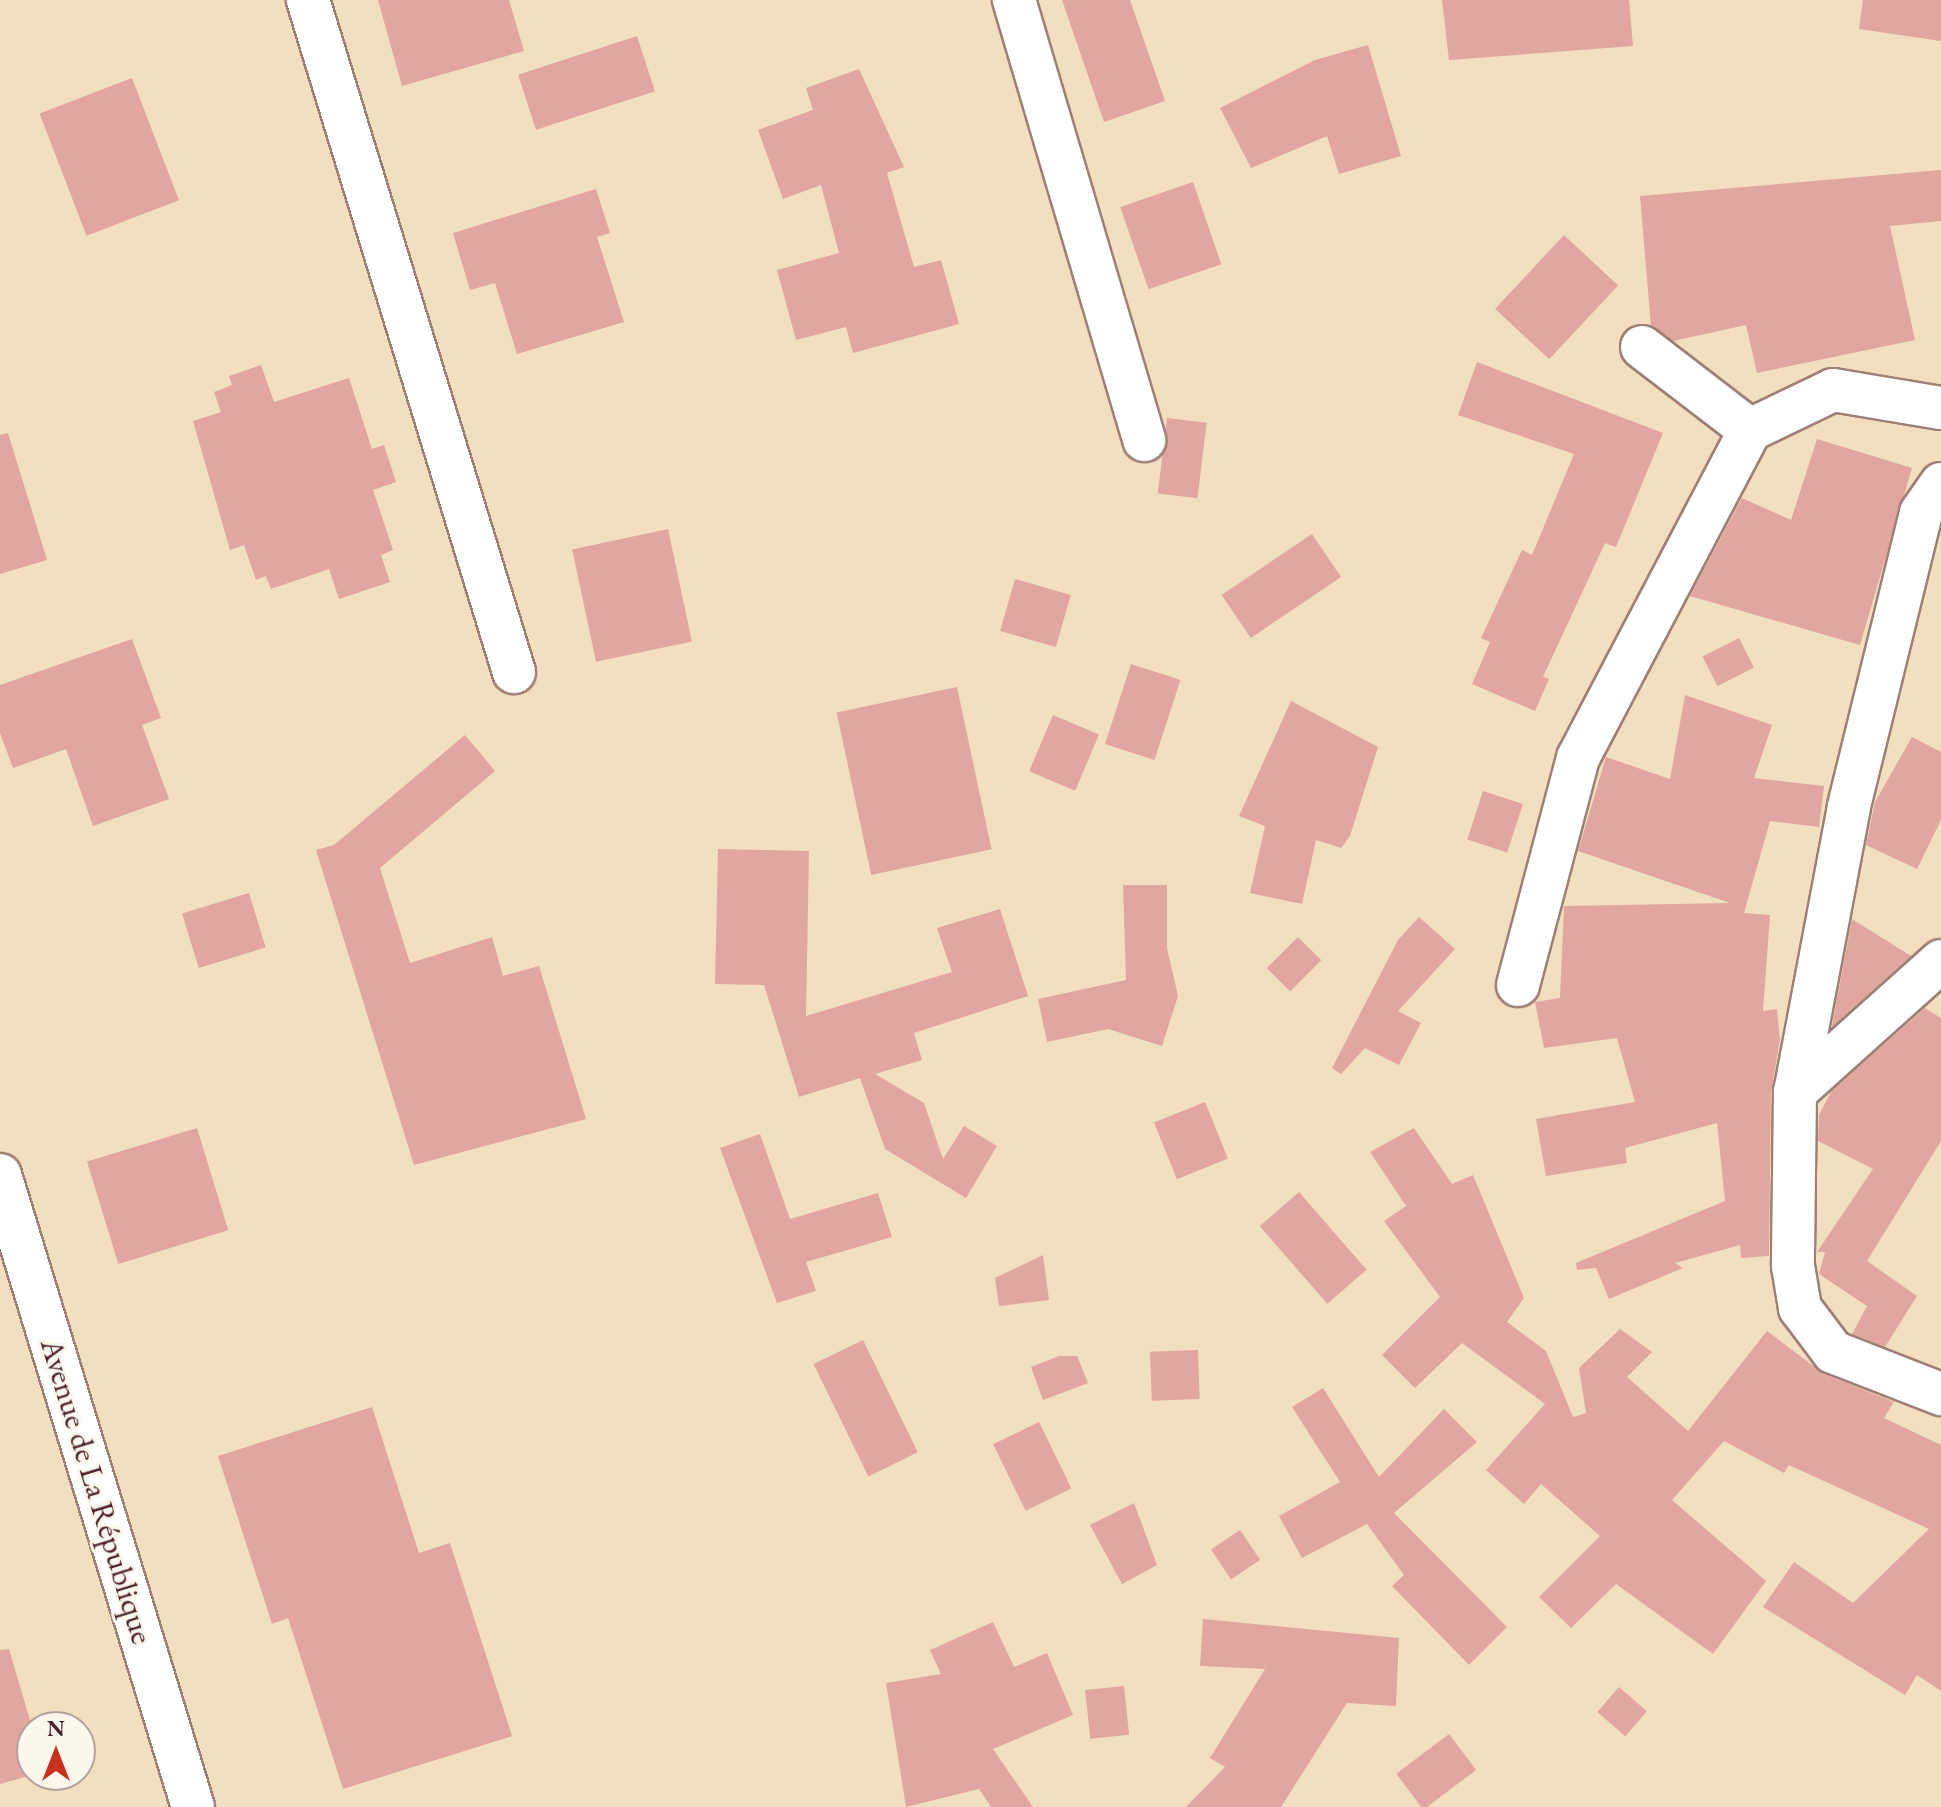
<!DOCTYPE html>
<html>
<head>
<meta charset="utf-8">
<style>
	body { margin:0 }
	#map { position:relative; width:1941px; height:1807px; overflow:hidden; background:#f1dfc0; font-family:"EB Garamond",serif }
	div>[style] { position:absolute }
	.building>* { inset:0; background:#e1a69f; transform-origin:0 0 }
	.roads { filter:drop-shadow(2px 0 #9e7f76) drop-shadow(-2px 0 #9e7f76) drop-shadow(0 2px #9e7f76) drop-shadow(0 -2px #9e7f76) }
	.minor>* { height:42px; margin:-21px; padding:0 21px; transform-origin:21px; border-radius:21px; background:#fff }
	span { translate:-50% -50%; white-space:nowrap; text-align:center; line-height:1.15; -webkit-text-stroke:6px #fbf7ec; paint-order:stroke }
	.street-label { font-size:32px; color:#4a1f2b }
	.north { position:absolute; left:16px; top:1711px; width:80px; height:80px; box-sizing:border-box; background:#fbf7ec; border:2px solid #b4a19f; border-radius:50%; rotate:0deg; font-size:22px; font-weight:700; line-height:32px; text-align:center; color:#4a1f2b }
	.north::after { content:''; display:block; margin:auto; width:28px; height:36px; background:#c8321e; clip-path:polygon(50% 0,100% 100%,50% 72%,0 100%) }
</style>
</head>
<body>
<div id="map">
	<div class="building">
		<i style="clip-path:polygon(378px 0,509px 0,524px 51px,402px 86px)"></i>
		<i style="clip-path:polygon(1062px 0,1130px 0,1165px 101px,1104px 122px)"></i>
		<i style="clip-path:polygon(1442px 0,1629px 0,1633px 46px,1449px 60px)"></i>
		<i style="clip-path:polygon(1863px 0,1941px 0,1941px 41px,1859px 29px)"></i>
		<i style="left:637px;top:36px;width:58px;height:125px;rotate:72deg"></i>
		<i style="clip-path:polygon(1368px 45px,1401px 156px,1339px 174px,1327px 136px,1251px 168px,1220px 108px,1315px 60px)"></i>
		<i style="clip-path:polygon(859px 69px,904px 167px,887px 173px,914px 267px,941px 260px,959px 324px,853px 353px,846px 327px,796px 340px,777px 270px,839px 253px,821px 185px,783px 199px,758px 130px,813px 110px,806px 88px)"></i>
		<i style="left:132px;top:78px;width:131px;height:99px;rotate:69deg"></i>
		<i style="clip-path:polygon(1941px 170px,1941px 221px,1890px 226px,1915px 340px,1757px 373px,1746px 325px,1673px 341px,1651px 326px,1640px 196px)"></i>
		<i style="left:1193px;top:182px;width:87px;height:77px;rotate:71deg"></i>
		<i style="clip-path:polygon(596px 189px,610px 233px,597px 237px,624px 322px,517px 354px,495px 283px,470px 290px,453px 233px)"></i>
		<i style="left:1564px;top:235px;width:74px;height:101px;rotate:43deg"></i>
		<i style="clip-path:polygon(1477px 362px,1663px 433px,1616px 547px,1605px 543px,1543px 677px,1549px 679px,1535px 711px,1472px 684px,1490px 642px,1481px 638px,1522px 550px,1532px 555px,1574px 454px,1458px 415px)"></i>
		<i style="clip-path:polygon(261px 365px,274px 402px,349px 378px,372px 449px,384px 445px,396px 482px,373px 490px,393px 550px,381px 555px,390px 582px,339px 599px,329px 569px,271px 589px,266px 576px,256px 580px,244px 545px,230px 550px,193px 421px,221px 412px,214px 392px,232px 385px,229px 376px)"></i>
		<i style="left:1167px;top:418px;width:40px;height:76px;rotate:7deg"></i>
		<i style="clip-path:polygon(8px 433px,47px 560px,0 574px,0 435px)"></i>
		<i style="clip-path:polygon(1817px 439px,1912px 468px,1860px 645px,1690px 596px,1742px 498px,1791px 520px)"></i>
		<i style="left:668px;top:529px;width:115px;height:98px;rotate:78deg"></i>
		<i style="left:1312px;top:534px;width:52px;height:109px;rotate:56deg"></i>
		<i style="left:1015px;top:579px;width:58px;height:54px;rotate:16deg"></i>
		<i style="left:1739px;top:638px;width:33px;height:41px;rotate:63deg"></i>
		<i style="clip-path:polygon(132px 639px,161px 718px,142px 725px,169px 799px,93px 826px,66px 749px,13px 768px,0 733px,0 685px)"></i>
		<i style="left:1131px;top:664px;width:52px;height:84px;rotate:18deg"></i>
		<i style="left:957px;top:687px;width:166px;height:123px;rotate:78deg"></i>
		<i style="clip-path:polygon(1685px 695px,1772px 725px,1754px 778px,1824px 786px,1819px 827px,1770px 821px,1744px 913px,1770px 915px,1763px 1011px,1777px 1009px,1780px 1040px,1771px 1092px,1769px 1256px,1741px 1258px,1740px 1245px,1675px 1263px,1683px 1268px,1609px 1299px,1596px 1268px,1577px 1270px,1576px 1263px,1725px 1201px,1717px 1123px,1625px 1148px,1627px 1163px,1546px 1176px,1536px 1119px,1635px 1102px,1617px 1038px,1544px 1048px,1535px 1002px,1560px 998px,1564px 906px,1730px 903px,1578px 851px,1606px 757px,1670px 779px)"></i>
		<i style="clip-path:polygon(1291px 701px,1378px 747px,1350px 836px,1341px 848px,1316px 840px,1302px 904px,1250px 893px,1265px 826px,1239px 816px)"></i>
		<i style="left:1053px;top:715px;width:50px;height:61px;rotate:23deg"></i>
		<i style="clip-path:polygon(465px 735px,495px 771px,380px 868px,410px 963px,492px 937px,503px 976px,539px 966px,586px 1119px,414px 1165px,316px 850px,334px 845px)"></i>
		<i style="clip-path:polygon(1912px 737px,1941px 752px,1941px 820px,1917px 869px,1866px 845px,1875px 802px)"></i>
		<i style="left:1483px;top:791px;width:42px;height:51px;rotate:18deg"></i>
		<i style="clip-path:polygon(718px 849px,809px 851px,806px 1016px,952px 972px,937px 928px,1000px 909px,1028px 996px,914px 1033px,922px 1060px,875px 1074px,924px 1103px,943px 1159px,964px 1126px,997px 1146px,966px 1198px,885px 1149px,860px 1078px,799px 1097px,764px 985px,715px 984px)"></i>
		<i style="clip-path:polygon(1123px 885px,1167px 885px,1167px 948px,1178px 996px,1162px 1046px,1108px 1029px,1047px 1042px,1038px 999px,1126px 980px)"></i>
		<i style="left:249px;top:893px;width:57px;height:70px;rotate:73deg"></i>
		<i style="clip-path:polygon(1419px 917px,1455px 949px,1398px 1011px,1421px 1023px,1399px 1065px,1365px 1048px,1341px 1074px,1332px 1068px,1398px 940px)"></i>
		<i style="clip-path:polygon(1852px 919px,1911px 956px,1833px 1026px,1832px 1026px)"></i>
		<i style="left:1298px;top:937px;width:33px;height:44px;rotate:45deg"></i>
		<i style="clip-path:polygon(1925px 1008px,1941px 1018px,1941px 1141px,1867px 1261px,1917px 1296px,1885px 1347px,1852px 1334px,1867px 1306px,1819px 1274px,1825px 1252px,1817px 1252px,1873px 1169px,1818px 1141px,1819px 1115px,1831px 1092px)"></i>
		<i style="left:1205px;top:1102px;width:61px;height:55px;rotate:68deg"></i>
		<i style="left:197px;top:1128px;width:107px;height:115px;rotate:73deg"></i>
		<i style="clip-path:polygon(1414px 1128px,1452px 1184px,1473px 1175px,1524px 1298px,1507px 1322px,1546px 1351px,1573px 1417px,1586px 1413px,1579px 1368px,1620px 1329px,1652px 1352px,1627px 1377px,1688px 1431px,1767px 1331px,1824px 1374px,1894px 1402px,1884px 1418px,1941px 1445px,1941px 1691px,1917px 1675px,1905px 1695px,1763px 1607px,1794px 1562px,1853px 1603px,1929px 1529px,1789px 1465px,1784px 1473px,1724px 1441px,1672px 1500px,1766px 1581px,1713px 1654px,1616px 1584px,1571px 1628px,1539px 1597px,1600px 1536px,1541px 1484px,1524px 1504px,1486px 1470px,1545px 1404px,1462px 1343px,1415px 1388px,1382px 1355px,1440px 1297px,1384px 1221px,1406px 1206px,1370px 1152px)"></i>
		<i style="clip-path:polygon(760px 1134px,790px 1219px,878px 1193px,892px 1237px,806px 1262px,816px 1291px,777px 1303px,720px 1148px)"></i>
		<i style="left:1299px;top:1192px;width:103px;height:52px;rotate:49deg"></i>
		<i style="clip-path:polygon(1043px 1255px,1049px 1300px,999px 1306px,995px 1278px)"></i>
		<i style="left:863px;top:1340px;width:125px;height:55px;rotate:64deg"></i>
		<i style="left:1198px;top:1350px;width:49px;height:48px;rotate:88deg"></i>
		<i style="clip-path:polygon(1059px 1356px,1077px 1356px,1088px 1383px,1043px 1400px,1031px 1367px)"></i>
		<i style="clip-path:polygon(1323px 1388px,1379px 1477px,1444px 1409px,1477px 1442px,1394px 1513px,1507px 1627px,1469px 1665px,1392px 1586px,1404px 1575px,1367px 1524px,1302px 1558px,1279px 1516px,1340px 1482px,1292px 1407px)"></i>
		<i style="clip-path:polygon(372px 1407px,419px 1553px,450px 1543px,512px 1736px,343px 1789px,288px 1618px,272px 1624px,218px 1456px)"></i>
		<i style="left:1039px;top:1422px;width:74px;height:51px;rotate:64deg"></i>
		<i style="clip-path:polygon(1134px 1503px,1157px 1565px,1122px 1584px,1090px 1525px)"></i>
		<i style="left:1240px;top:1530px;width:36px;height:35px;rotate:56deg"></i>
		<i style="clip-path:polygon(1203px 1619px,1399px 1638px,1396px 1706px,1347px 1703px,1281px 1807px,1186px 1807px,1225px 1767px,1210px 1758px,1265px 1669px,1200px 1666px)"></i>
		<i style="clip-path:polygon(993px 1622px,1014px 1667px,1047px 1653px,1073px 1715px,993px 1749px,1033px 1807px,991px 1807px,979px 1789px,906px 1807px,886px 1683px,941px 1674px,930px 1650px)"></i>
		<i style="clip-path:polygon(9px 1649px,32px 1727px,32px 1775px,0 1784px,0 1650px)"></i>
		<i style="left:1124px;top:1686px;width:49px;height:39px;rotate:84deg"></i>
		<i style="left:1619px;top:1687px;width:37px;height:33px;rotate:41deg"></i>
		<i style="left:1449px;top:1734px;width:45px;height:66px;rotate:53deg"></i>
	</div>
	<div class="roads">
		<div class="minor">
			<i style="left:308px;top:0;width:703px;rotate:72.96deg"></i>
			<i style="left:1014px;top:0;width:459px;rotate:73.5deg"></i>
			<i style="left:1642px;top:347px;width:136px;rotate:37.5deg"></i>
			<i style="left:1750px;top:430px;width:92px;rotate:-25.7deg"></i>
			<i style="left:1833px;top:390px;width:109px;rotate:9.5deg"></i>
			<i style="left:1941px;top:484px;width:35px;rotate:125deg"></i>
			<i style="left:1921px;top:513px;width:303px;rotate:103.8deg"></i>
			<i style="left:1849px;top:807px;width:290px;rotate:100.7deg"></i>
			<i style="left:1795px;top:1092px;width:174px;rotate:90.7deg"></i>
			<i style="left:1793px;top:1266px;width:43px;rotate:80.5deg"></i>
			<i style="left:1800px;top:1308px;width:55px;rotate:53.1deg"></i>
			<i style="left:1833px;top:1352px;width:116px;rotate:21.3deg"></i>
			<i style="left:1518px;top:985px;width:235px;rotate:-75.2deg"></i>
			<i style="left:1578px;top:758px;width:370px;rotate:-62.3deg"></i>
			<i style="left:1795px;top:1092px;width:196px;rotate:-41.9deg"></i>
			<i style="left:0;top:1175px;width:661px;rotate:73.02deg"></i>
		</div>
	</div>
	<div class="street-label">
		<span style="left:97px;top:1491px;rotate:73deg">Avenue de La République</span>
	</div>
	<div class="north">N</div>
</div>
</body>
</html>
